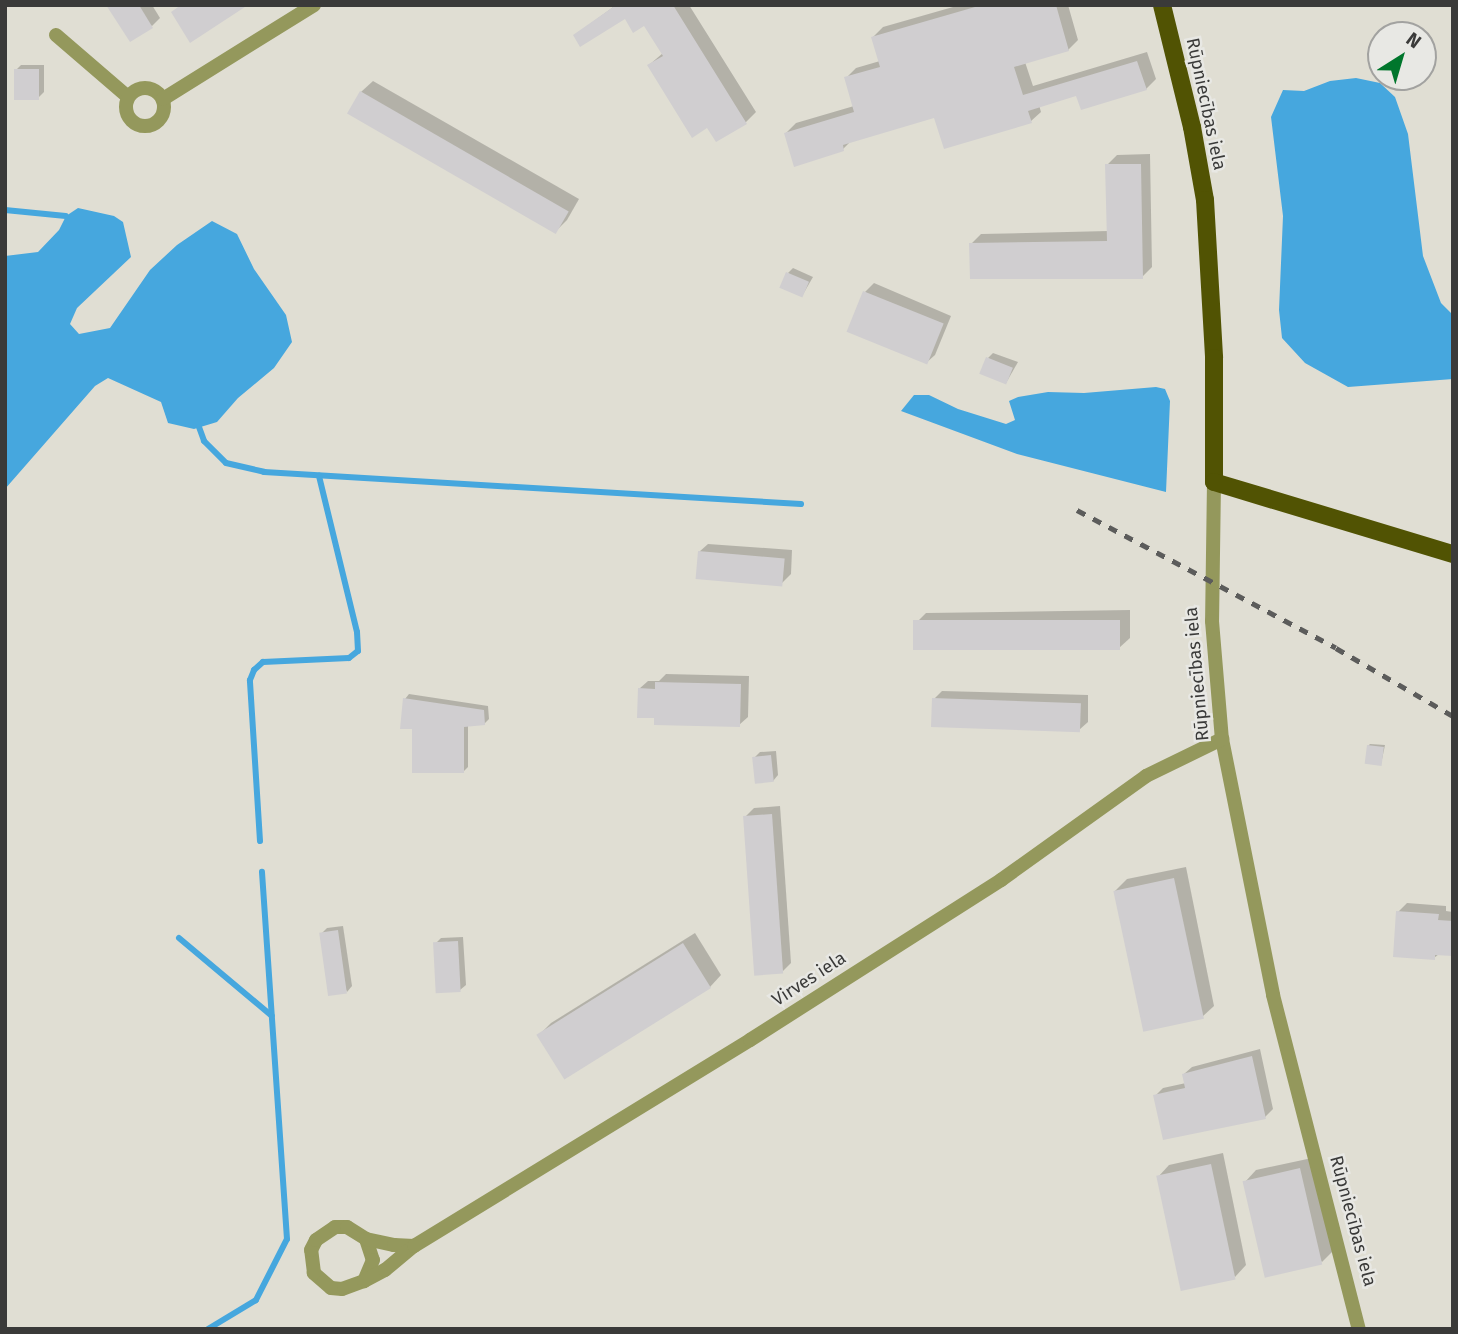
<!DOCTYPE html>
<html>
<head>
<meta charset="utf-8">
<style>
	body { margin:0 }
	#map { position:relative; width:1458px; height:1334px; overflow:hidden; background:#e8e8e4; font-family:"Fira Sans",sans-serif }
	div>[style] { position:absolute }
	.built>* { inset:0; background:#e0ded3 }
	.water>* { inset:0; background:#46a7de }
	.shadow>* { inset:0; background:#0003 }
	.stream>* { height:6px; margin:-3px; padding:0 3px; transform-origin:3px; border-radius:3px; background:#46a7de }
	.building>* { inset:0; background:#d0ced0; transform-origin:0 0 }
	.minor>* { height:14px; margin:-7px; padding:0 7px; transform-origin:7px; border-radius:7px; background:#94985c }
	.minor>.ring { margin:-7px; padding:0; box-sizing:content-box; background:none; border:14px solid #94985c; border-radius:50% }
	.primary>* { height:18px; margin:-9px; padding:0 9px; transform-origin:9px; border-radius:9px; background:#515303 }
	.rail>* { height:5px; margin-top:-2.5px; transform-origin:0; background:repeating-linear-gradient(90deg,#5c5c5b 0 9px,transparent 0 18px) }
	span { translate:-50% -50%; white-space:nowrap; text-align:center; line-height:1.15; -webkit-text-stroke:5px #e8e8e4; paint-order:stroke }
	.street-label { font-size:18px; color:#3a3a39 }
	.frame { position:absolute; inset:0; border:7px solid #3a3a39; pointer-events:none }
	.north { position:absolute; left:1367px; top:21px; width:70px; height:70px; box-sizing:border-box; background:#e8e8e4; border:2px solid #a2a2a0; border-radius:50%; rotate:37deg; font-size:19px; font-weight:700; line-height:28px; text-align:center; color:#3a3a39 }
	.north::after { content:''; display:block; margin:auto; width:24px; height:32px; background:#00762c; clip-path:polygon(50% 0,100% 100%,50% 72%,0 100%) }
</style>
</head>
<body>
<div id="map">
	<div class="built">
		<i style="clip-path:polygon(evenodd,5px 5px,1453px 5px,1453px 1329px,5px 1329px,5px 5px,1381px 35px,1423px 35px,1423px 77px,1381px 77px,1381px 35px)"></i>
	</div>
	<div class="water">
		<i style="clip-path:polygon(1356px 78px,1380px 83px,1395px 97px,1408px 134px,1423px 256px,1441px 303px,1453px 315px,1453px 379px,1348px 387px,1305px 363px,1282px 338px,1279px 310px,1283px 216px,1271px 117px,1283px 90px,1304px 91px,1330px 81px)"></i>
		<i style="clip-path:polygon(78px 208px,114px 216px,123px 222px,131px 257px,77px 308px,70px 324px,79px 334px,110px 328px,150px 270px,177px 245px,212px 221px,237px 234px,254px 269px,286px 315px,292px 342px,274px 368px,238px 398px,217px 422px,194px 429px,168px 423px,161px 402px,108px 378px,95px 386px,5px 489px,5px 256px,38px 252px,59px 230px,66px 216px)"></i>
		<i style="clip-path:polygon(1156px 387px,1165px 389px,1170px 401px,1166px 492px,1017px 454px,901px 411px,914px 395px,929px 395px,958px 409px,1006px 424px,1015px 420px,1009px 401px,1018px 397px,1048px 392px,1084px 393px)"></i>
	</div>
	<div class="shadow">
		<i style="clip-path:polygon(108px 5px,152px 5px,160px 18px,152px 26px)"></i>
		<i style="clip-path:polygon(616px 5px,689px 5px,756px 112px,746px 122px,708px 126px,649px 65px,663px 53px,645px 24px,625px 17px,575px 35px)"></i>
		<i style="clip-path:polygon(960px 5px,1068px 5px,1078px 40px,1068px 50px,1025px 62px,1033px 86px,1147px 52px,1156px 79px,1146px 89px,1077px 94px,1039px 105px,1041px 112px,1031px 121px,935px 115px,852px 140px,843px 149px,786px 133px,796px 123px,854px 106px,846px 78px,856px 68px,880px 61px,873px 37px,883px 27px)"></i>
		<i style="clip-path:polygon(21px 65px,44px 65px,44px 92px,38px 98px,16px 70px)"></i>
		<i style="clip-path:polygon(373px 81px,579px 199px,567px 220px,556px 231px,361px 92px)"></i>
		<i style="clip-path:polygon(1150px 154px,1152px 267px,1142px 277px,971px 244px,981px 234px,1108px 231px,1107px 165px,1117px 155px)"></i>
		<i style="clip-path:polygon(793px 268px,813px 277px,802px 296px,788px 273px)"></i>
		<i style="clip-path:polygon(874px 283px,951px 316px,935px 355px,926px 363px,865px 292px)"></i>
		<i style="clip-path:polygon(993px 353px,1018px 362px,1006px 383px,988px 358px)"></i>
		<i style="clip-path:polygon(708px 544px,792px 550px,791px 574px,782px 583px,699px 552px)"></i>
		<i style="clip-path:polygon(1130px 610px,1130px 638px,1119px 648px,915px 624px,926px 613px)"></i>
		<i style="clip-path:polygon(666px 674px,749px 676px,748px 717px,739px 725px,639px 689px,648px 681px,659px 681px)"></i>
		<i style="clip-path:polygon(942px 691px,1088px 695px,1088px 722px,1079px 730px,934px 699px)"></i>
		<i style="clip-path:polygon(409px 694px,488px 706px,489px 719px,484px 724px,468px 725px,468px 767px,464px 771px,414px 728px,405px 699px)"></i>
		<i style="clip-path:polygon(1370px 744px,1385px 745px,1381px 764px,1368px 746px)"></i>
		<i style="clip-path:polygon(776px 751px,778px 775px,773px 781px,754px 758px,760px 752px)"></i>
		<i style="clip-path:polygon(780px 806px,791px 963px,782px 972px,745px 817px,754px 808px)"></i>
		<i style="clip-path:polygon(1186px 867px,1214px 1006px,1202px 1017px,1115px 891px,1127px 879px)"></i>
		<i style="clip-path:polygon(1407px 903px,1446px 906px,1446px 911px,1453px 912px,1453px 955px,1439px 954px,1434px 958px,1398px 912px)"></i>
		<i style="clip-path:polygon(343px 926px,352px 986px,347px 992px,321px 934px,327px 928px)"></i>
		<i style="clip-path:polygon(695px 933px,721px 975px,710px 987px,539px 1035px,551px 1023px)"></i>
		<i style="clip-path:polygon(463px 937px,466px 985px,460px 990px,435px 944px,441px 938px)"></i>
		<i style="clip-path:polygon(1260px 1049px,1273px 1109px,1265px 1117px,1155px 1096px,1163px 1088px,1186px 1083px,1184px 1074px,1192px 1067px)"></i>
		<i style="clip-path:polygon(1223px 1153px,1246px 1265px,1235px 1277px,1158px 1177px,1169px 1165px)"></i>
		<i style="clip-path:polygon(1312px 1158px,1333px 1251px,1322px 1262px,1245px 1182px,1256px 1170px)"></i>
	</div>
	<div class="stream">
		<i style="left:5px;top:210px;width:61px;rotate:5.6deg"></i>
		<i style="left:199px;top:427px;width:15px;rotate:70deg"></i>
		<i style="left:204px;top:441px;width:31px;rotate:45deg"></i>
		<i style="left:226px;top:463px;width:39px;rotate:13deg"></i>
		<i style="left:264px;top:472px;width:538px;rotate:3.41deg"></i>
		<i style="left:260px;top:841px;width:161px;rotate:-93.6deg"></i>
		<i style="left:250px;top:680px;width:11px;rotate:-68deg"></i>
		<i style="left:254px;top:670px;width:12px;rotate:-42deg"></i>
		<i style="left:263px;top:662px;width:86px;rotate:-2.7deg"></i>
		<i style="left:349px;top:658px;width:11px;rotate:-38deg"></i>
		<i style="left:358px;top:651px;width:19px;rotate:-93deg"></i>
		<i style="left:357px;top:632px;width:161px;rotate:-103.7deg"></i>
		<i style="left:179px;top:938px;width:121px;rotate:40deg"></i>
		<i style="left:208px;top:1329px;width:56px;rotate:-31.1deg"></i>
		<i style="left:256px;top:1300px;width:68px;rotate:-63.1deg"></i>
		<i style="left:287px;top:1239px;width:368px;rotate:-93.9deg"></i>
	</div>
	<div class="building">
		<i style="clip-path:polygon(106px 5px,139px 5px,153px 28px,130px 42px)"></i>
		<i style="clip-path:polygon(181px 5px,248px 5px,190px 43px,171px 12px)"></i>
		<i style="clip-path:polygon(616px 5px,673px 5px,747px 124px,716px 142px,707px 128px,692px 138px,647px 65px,663px 56px,644px 26px,633px 33px,625px 19px,580px 47px,573px 35px)"></i>
		<i style="clip-path:polygon(982px 5px,1056px 5px,1069px 51px,1014px 67px,1023px 95px,1137px 61px,1147px 90px,1081px 110px,1076px 96px,1028px 111px,1032px 123px,944px 149px,934px 118px,843px 145px,844px 151px,794px 167px,784px 133px,854px 112px,844px 77px,880px 67px,871px 37px)"></i>
		<i style="left:39px;top:69px;width:31px;height:25px;rotate:90deg"></i>
		<i style="left:360px;top:91px;width:241px;height:26px;rotate:30deg"></i>
		<i style="clip-path:polygon(1105px 164px,1141px 164px,1143px 279px,970px 279px,969px 243px,1107px 241px)"></i>
		<i style="left:786px;top:272px;width:25px;height:17px;rotate:23deg"></i>
		<i style="left:863px;top:291px;width:87px;height:44px;rotate:22deg"></i>
		<i style="left:986px;top:357px;width:29px;height:18px;rotate:22deg"></i>
		<i style="left:698px;top:551px;width:87px;height:28px;rotate:5deg"></i>
		<i style="left:1120px;top:620px;width:30px;height:207px;rotate:90deg"></i>
		<i style="clip-path:polygon(655px 682px,741px 684px,740px 727px,654px 725px,654px 718px,637px 718px,638px 688px,655px 689px)"></i>
		<i style="clip-path:polygon(403px 698px,484px 710px,485px 725px,464px 727px,464px 773px,412px 773px,412px 729px,400px 729px)"></i>
		<i style="left:932px;top:698px;width:149px;height:29px;rotate:2deg"></i>
		<i style="left:1367px;top:745px;width:17px;height:19px;rotate:7deg"></i>
		<i style="left:771px;top:755px;width:27px;height:19px;rotate:84deg"></i>
		<i style="left:772px;top:814px;width:160px;height:29px;rotate:86deg"></i>
		<i style="left:1174px;top:878px;width:144px;height:62px;rotate:78deg"></i>
		<i style="clip-path:polygon(1396px 911px,1439px 914px,1438px 920px,1453px 921px,1453px 956px,1435px 955px,1435px 960px,1393px 957px)"></i>
		<i style="left:338px;top:930px;width:64px;height:19px;rotate:82deg"></i>
		<i style="left:458px;top:941px;width:51px;height:25px;rotate:87deg"></i>
		<i style="left:683px;top:943px;width:53px;height:173px;rotate:58deg"></i>
		<i style="clip-path:polygon(1252px 1056px,1266px 1119px,1163px 1140px,1153px 1095px,1185px 1088px,1182px 1074px)"></i>
		<i style="left:1211px;top:1164px;width:118px;height:56px;rotate:78deg"></i>
		<i style="left:1300px;top:1168px;width:99px;height:59px;rotate:77deg"></i>
	</div>
	<div class="minor">
		<i style="left:56px;top:35px;width:95px;rotate:40.7deg"></i>
		<i class="ring" style="left:126px;top:88px;width:24px;height:24px"></i>
		<i style="left:163px;top:99px;width:178px;rotate:-31.9deg"></i>
		<i style="left:1214px;top:482px;width:139px;rotate:90.8deg"></i>
		<i style="left:1212px;top:621px;width:118px;rotate:85.2deg"></i>
		<i style="left:1222px;top:739px;width:261px;rotate:78.7deg"></i>
		<i style="left:1273px;top:995px;width:345px;rotate:75.6deg"></i>
		<i style="left:366px;top:1239px;width:22px;rotate:72deg"></i>
		<i style="left:373px;top:1260px;width:23px;rotate:113deg"></i>
		<i style="left:364px;top:1281px;width:23px;rotate:160deg"></i>
		<i style="left:342px;top:1289px;width:11px;rotate:-175deg"></i>
		<i style="left:331px;top:1288px;width:23px;rotate:-139deg"></i>
		<i style="left:314px;top:1273px;width:23px;rotate:-97deg"></i>
		<i style="left:311px;top:1250px;width:11px;rotate:-63deg"></i>
		<i style="left:316px;top:1240px;width:23px;rotate:-34deg"></i>
		<i style="left:335px;top:1227px;width:12px"></i>
		<i style="left:347px;top:1227px;width:22px;rotate:32deg"></i>
		<i style="left:366px;top:1239px;width:29px;rotate:12deg"></i>
		<i style="left:394px;top:1245px;width:20px;rotate:3deg"></i>
		<i style="left:364px;top:1281px;width:24px;rotate:-28deg"></i>
		<i style="left:385px;top:1270px;width:38px;rotate:-40deg"></i>
		<i style="left:414px;top:1246px;width:394px;rotate:-31.5deg"></i>
		<i style="left:750px;top:1040px;width:298px;rotate:-32.5deg"></i>
		<i style="left:1001px;top:880px;width:178px;rotate:-35.6deg"></i>
		<i style="left:1146px;top:776px;width:85px;rotate:-26deg"></i>
	</div>
	<div class="primary">
		<i style="left:1162px;top:5px;width:126px;rotate:76.2deg"></i>
		<i style="left:1192px;top:127px;width:74px;rotate:79.9deg"></i>
		<i style="left:1205px;top:200px;width:158px;rotate:86.7deg"></i>
		<i style="left:1214px;top:358px;width:124px;rotate:90deg"></i>
		<i style="left:1214px;top:482px;width:250px;rotate:16.8deg"></i>
	</div>
	<div class="rail">
		<i style="left:1077px;top:510px;width:293px;rotate:28deg"></i>
		<i style="left:1336px;top:648px;width:135px;rotate:30.2deg"></i>
	</div>
	<div class="street-label">
		<span style="left:1206px;top:104px;rotate:78deg">Rūpniecības iela</span>
		<span style="left:1197px;top:674px;rotate:-95deg">Rūpniecības iela</span>
		<span style="left:809px;top:979px;rotate:-33deg">Virves iela</span>
		<span style="left:1353px;top:1221px;rotate:75deg">Rūpniecības iela</span>
	</div>
	<div class="frame"></div>
	<div class="north">N</div>
</div>
</body>
</html>
